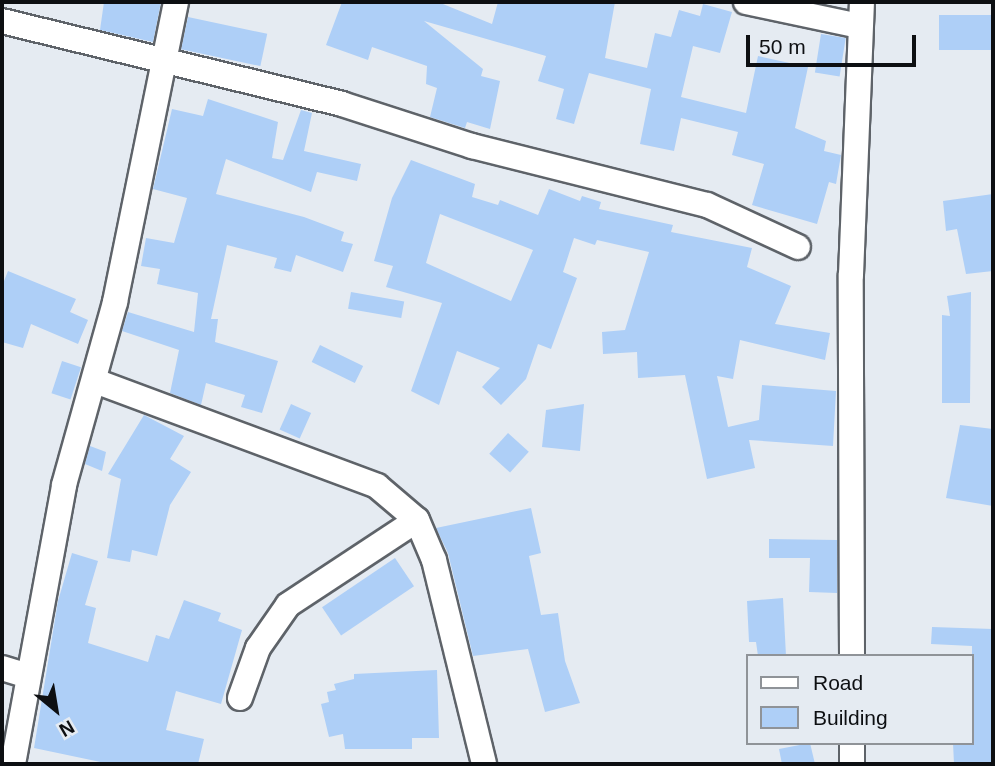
<!DOCTYPE html>
<html>
<head>
<meta charset="utf-8">
<style>
	body { margin:0 }
	#map { position:relative; width:995px; height:766px; overflow:hidden; background:#e5ebf2; font-family:Arial,sans-serif }
	div>[style] { position:absolute }
	.building>* { inset:0; background:#aecff7; transform-origin:0 0 }
	.roads { filter:drop-shadow(2px 0 #5e6369) drop-shadow(-2px 0 #5e6369) drop-shadow(0 2px #5e6369) drop-shadow(0 -2px #5e6369) }
	.minor>* { height:24px; margin:-12px; padding:0 12px; transform-origin:12px; border-radius:12px; background:#fff }
	span { translate:-50% -50%; white-space:nowrap; text-align:center; line-height:1.15; -webkit-text-stroke:6px #e5ebf2; paint-order:stroke }
	.frame { position:absolute; inset:0; border:4px solid #0d0f12; pointer-events:none }
	.legend { position:absolute; left:746px; top:654px; width:228px; height:91px; box-sizing:border-box; background:#e5ebf2; border:2px solid #8f9398; margin:0; padding:9px 12px; list-style:none; font-size:21px; color:#0d0f12 }
	.legend li { display:flex; align-items:center; gap:14px; height:35px }
	.legend b { width:35px; border:2px solid #8f9398 }
	.north { position:absolute; left:21px; top:675px; width:70px; height:70px; -webkit-text-stroke:5px #e5ebf2; paint-order:stroke; rotate:150deg; font-size:19px; font-weight:700; line-height:28px; text-align:center; color:#0d0f12 }
	.north::after { content:''; display:block; margin:auto; width:24px; height:32px; background:#0d0f12; clip-path:polygon(50% 0,100% 100%,50% 72%,0 100%) }
	.scale { position:absolute; left:746px; top:35px; width:170px; height:32px; box-sizing:border-box; border:4px solid #0d0f12; border-top:0; padding-left:9px; font-size:21px; line-height:24px; white-space:nowrap; color:#0d0f12; -webkit-text-stroke:5px #e5ebf2; paint-order:stroke }
</style>
</head>
<body>
<div id="map">
	<div class="building">
		<i style="clip-path:polygon(104px 2px,161px 2px,153px 42px,100px 30px)"></i>
		<i style="clip-path:polygon(342px 2px,438px 2px,492px 24px,498px 2px,615px 2px,605px 58px,647px 68px,655px 33px,671px 37px,679px 10px,700px 16px,703px 4px,732px 12px,720px 53px,693px 46px,681px 97px,746px 113px,758px 56px,808px 67px,795px 128px,826px 141px,824px 151px,841px 155px,836px 184px,829px 182px,817px 224px,752px 205px,764px 164px,732px 155px,738px 132px,681px 118px,674px 151px,640px 144px,651px 89px,589px 73px,574px 124px,556px 119px,564px 89px,538px 81px,546px 56px,424px 21px,483px 69px,481px 76px,500px 81px,490px 129px,467px 122px,465px 128px,430px 117px,437px 88px,426px 84px,427px 66px,372px 47px,368px 60px,326px 45px)"></i>
		<i style="left:993px;top:15px;width:35px;height:54px;rotate:90deg"></i>
		<i style="left:188px;top:17px;width:81px;height:33px;rotate:12deg"></i>
		<i style="left:821px;top:34px;width:25px;height:39px;rotate:9deg"></i>
		<i style="clip-path:polygon(208px 99px,278px 122px,272px 158px,283px 160px,301px 110px,312px 113px,304px 151px,361px 164px,357px 181px,317px 172px,311px 192px,226px 159px,216px 194px,304px 217px,344px 232px,341px 241px,353px 244px,343px 272px,296px 255px,291px 272px,274px 268px,277px 258px,227px 245px,211px 319px,218px 319px,215px 342px,278px 361px,262px 413px,241px 407px,245px 395px,206px 383px,201px 405px,170px 393px,179px 350px,122px 331px,128px 312px,194px 332px,198px 293px,157px 284px,160px 269px,141px 266px,146px 238px,174px 243px,187px 198px,153px 189px,172px 109px,203px 116px)"></i>
		<i style="clip-path:polygon(evenodd,411px 160px,475px 184px,472px 197px,498px 205px,500px 200px,538px 215px,549px 189px,580px 201px,582px 196px,601px 202px,599px 209px,673px 225px,671px 232px,752px 248px,747px 267px,791px 286px,775px 324px,830px 333px,825px 360px,740px 340px,733px 379px,717px 376px,728px 427px,759px 420px,762px 385px,836px 391px,833px 446px,749px 440px,755px 468px,707px 479px,685px 375px,638px 378px,637px 352px,603px 354px,602px 332px,625px 330px,649px 252px,597px 240px,595px 245px,574px 238px,563px 272px,577px 278px,551px 349px,538px 344px,526px 379px,501px 405px,482px 387px,500px 368px,457px 351px,439px 405px,411px 391px,442px 303px,386px 287px,393px 266px,374px 261px,392px 198px,411px 160px,440px 214px,533px 250px,511px 301px,426px 263px,440px 214px)"></i>
		<i style="clip-path:polygon(993px 194px,993px 271px,966px 274px,957px 229px,946px 231px,943px 201px)"></i>
		<i style="clip-path:polygon(8px 271px,76px 299px,70px 312px,88px 320px,78px 344px,31px 324px,23px 348px,2px 342px,2px 286px)"></i>
		<i style="left:351px;top:292px;width:54px;height:17px;rotate:10deg"></i>
		<i style="clip-path:polygon(971px 292px,970px 403px,942px 403px,942px 315px,950px 316px,947px 296px)"></i>
		<i style="left:320px;top:345px;width:48px;height:19px;rotate:26deg"></i>
		<i style="left:62px;top:361px;width:20px;height:34px;rotate:18deg"></i>
		<i style="left:291px;top:404px;width:22px;height:28px;rotate:24deg"></i>
		<i style="clip-path:polygon(584px 404px,580px 451px,542px 447px,546px 410px)"></i>
		<i style="clip-path:polygon(144px 415px,184px 436px,170px 459px,191px 472px,170px 505px,157px 556px,132px 550px,130px 562px,107px 558px,121px 479px,108px 474px)"></i>
		<i style="clip-path:polygon(960px 425px,993px 429px,993px 506px,946px 498px)"></i>
		<i style="left:508px;top:433px;width:28px;height:28px;rotate:42deg"></i>
		<i style="clip-path:polygon(90px 446px,106px 452px,102px 471px,85px 464px)"></i>
		<i style="clip-path:polygon(531px 508px,541px 553px,529px 556px,541px 615px,558px 613px,565px 661px,580px 703px,545px 712px,528px 649px,473px 656px,448px 553px,436px 528px)"></i>
		<i style="clip-path:polygon(769px 539px,837px 540px,837px 593px,809px 592px,810px 558px,769px 558px)"></i>
		<i style="clip-path:polygon(72px 553px,98px 561px,85px 605px,96px 608px,88px 643px,148px 662px,156px 635px,169px 639px,184px 600px,221px 613px,218px 621px,242px 630px,221px 704px,176px 691px,166px 730px,204px 739px,198px 764px,110px 764px,34px 748px,58px 601px)"></i>
		<i style="left:395px;top:558px;width:34px;height:88px;rotate:56deg"></i>
		<i style="clip-path:polygon(783px 598px,786px 656px,758px 656px,756px 642px,749px 642px,747px 601px)"></i>
		<i style="clip-path:polygon(932px 627px,993px 629px,992px 764px,954px 764px,953px 743px,972px 743px,972px 646px,931px 644px)"></i>
		<i style="clip-path:polygon(437px 670px,439px 738px,412px 738px,412px 749px,345px 749px,343px 734px,329px 737px,321px 704px,329px 702px,327px 692px,336px 690px,334px 684px,354px 679px,354px 674px)"></i>
		<i style="clip-path:polygon(810px 743px,815px 764px,782px 764px,779px 749px)"></i>
	</div>
	<div class="roads">
		<div class="minor">
			<i style="left:746px;top:2px;width:116px;rotate:12deg"></i>
			<i style="left:2px;top:21px;width:350px;rotate:13.7deg"></i>
			<i style="left:342px;top:104px;width:137px;rotate:17.9deg"></i>
			<i style="left:472px;top:146px;width:242px;rotate:14.1deg"></i>
			<i style="left:707px;top:205px;width:100px;rotate:24.8deg"></i>
			<i style="left:95px;top:381px;width:301px;rotate:20.4deg"></i>
			<i style="left:377px;top:486px;width:52px;rotate:40.4deg"></i>
			<i style="left:417px;top:520px;width:43px;rotate:67deg"></i>
			<i style="left:434px;top:560px;width:210px;rotate:76.2deg"></i>
			<i style="left:852px;top:656px;width:381px;rotate:-90.2deg"></i>
			<i style="left:851px;top:275px;width:273px;rotate:-87.7deg"></i>
			<i style="left:2px;top:668px;width:24px;rotate:17deg"></i>
			<i style="left:240px;top:698px;width:53px;rotate:-70.2deg"></i>
			<i style="left:258px;top:648px;width:52px;rotate:-55.1deg"></i>
			<i style="left:288px;top:605px;width:154px;rotate:-33.4deg"></i>
			<i style="left:852px;top:743px;width:21px;rotate:90deg"></i>
			<i style="left:13px;top:764px;width:284px;rotate:-79.6deg"></i>
			<i style="left:64px;top:485px;width:190px;rotate:-74.4deg"></i>
			<i style="left:115px;top:302px;width:306px;rotate:-78.5deg"></i>
		</div>
	</div>
	<div class="frame"></div>
	<ul class="legend">
	<li><b style="height:9px;background:#fff"></b>Road</li>
	<li><b style="height:19px;background:#aecff7"></b>Building</li>
	</ul>
	<div class="north">N</div>
	<div class="scale">50 m</div>
</div>
</body>
</html>
